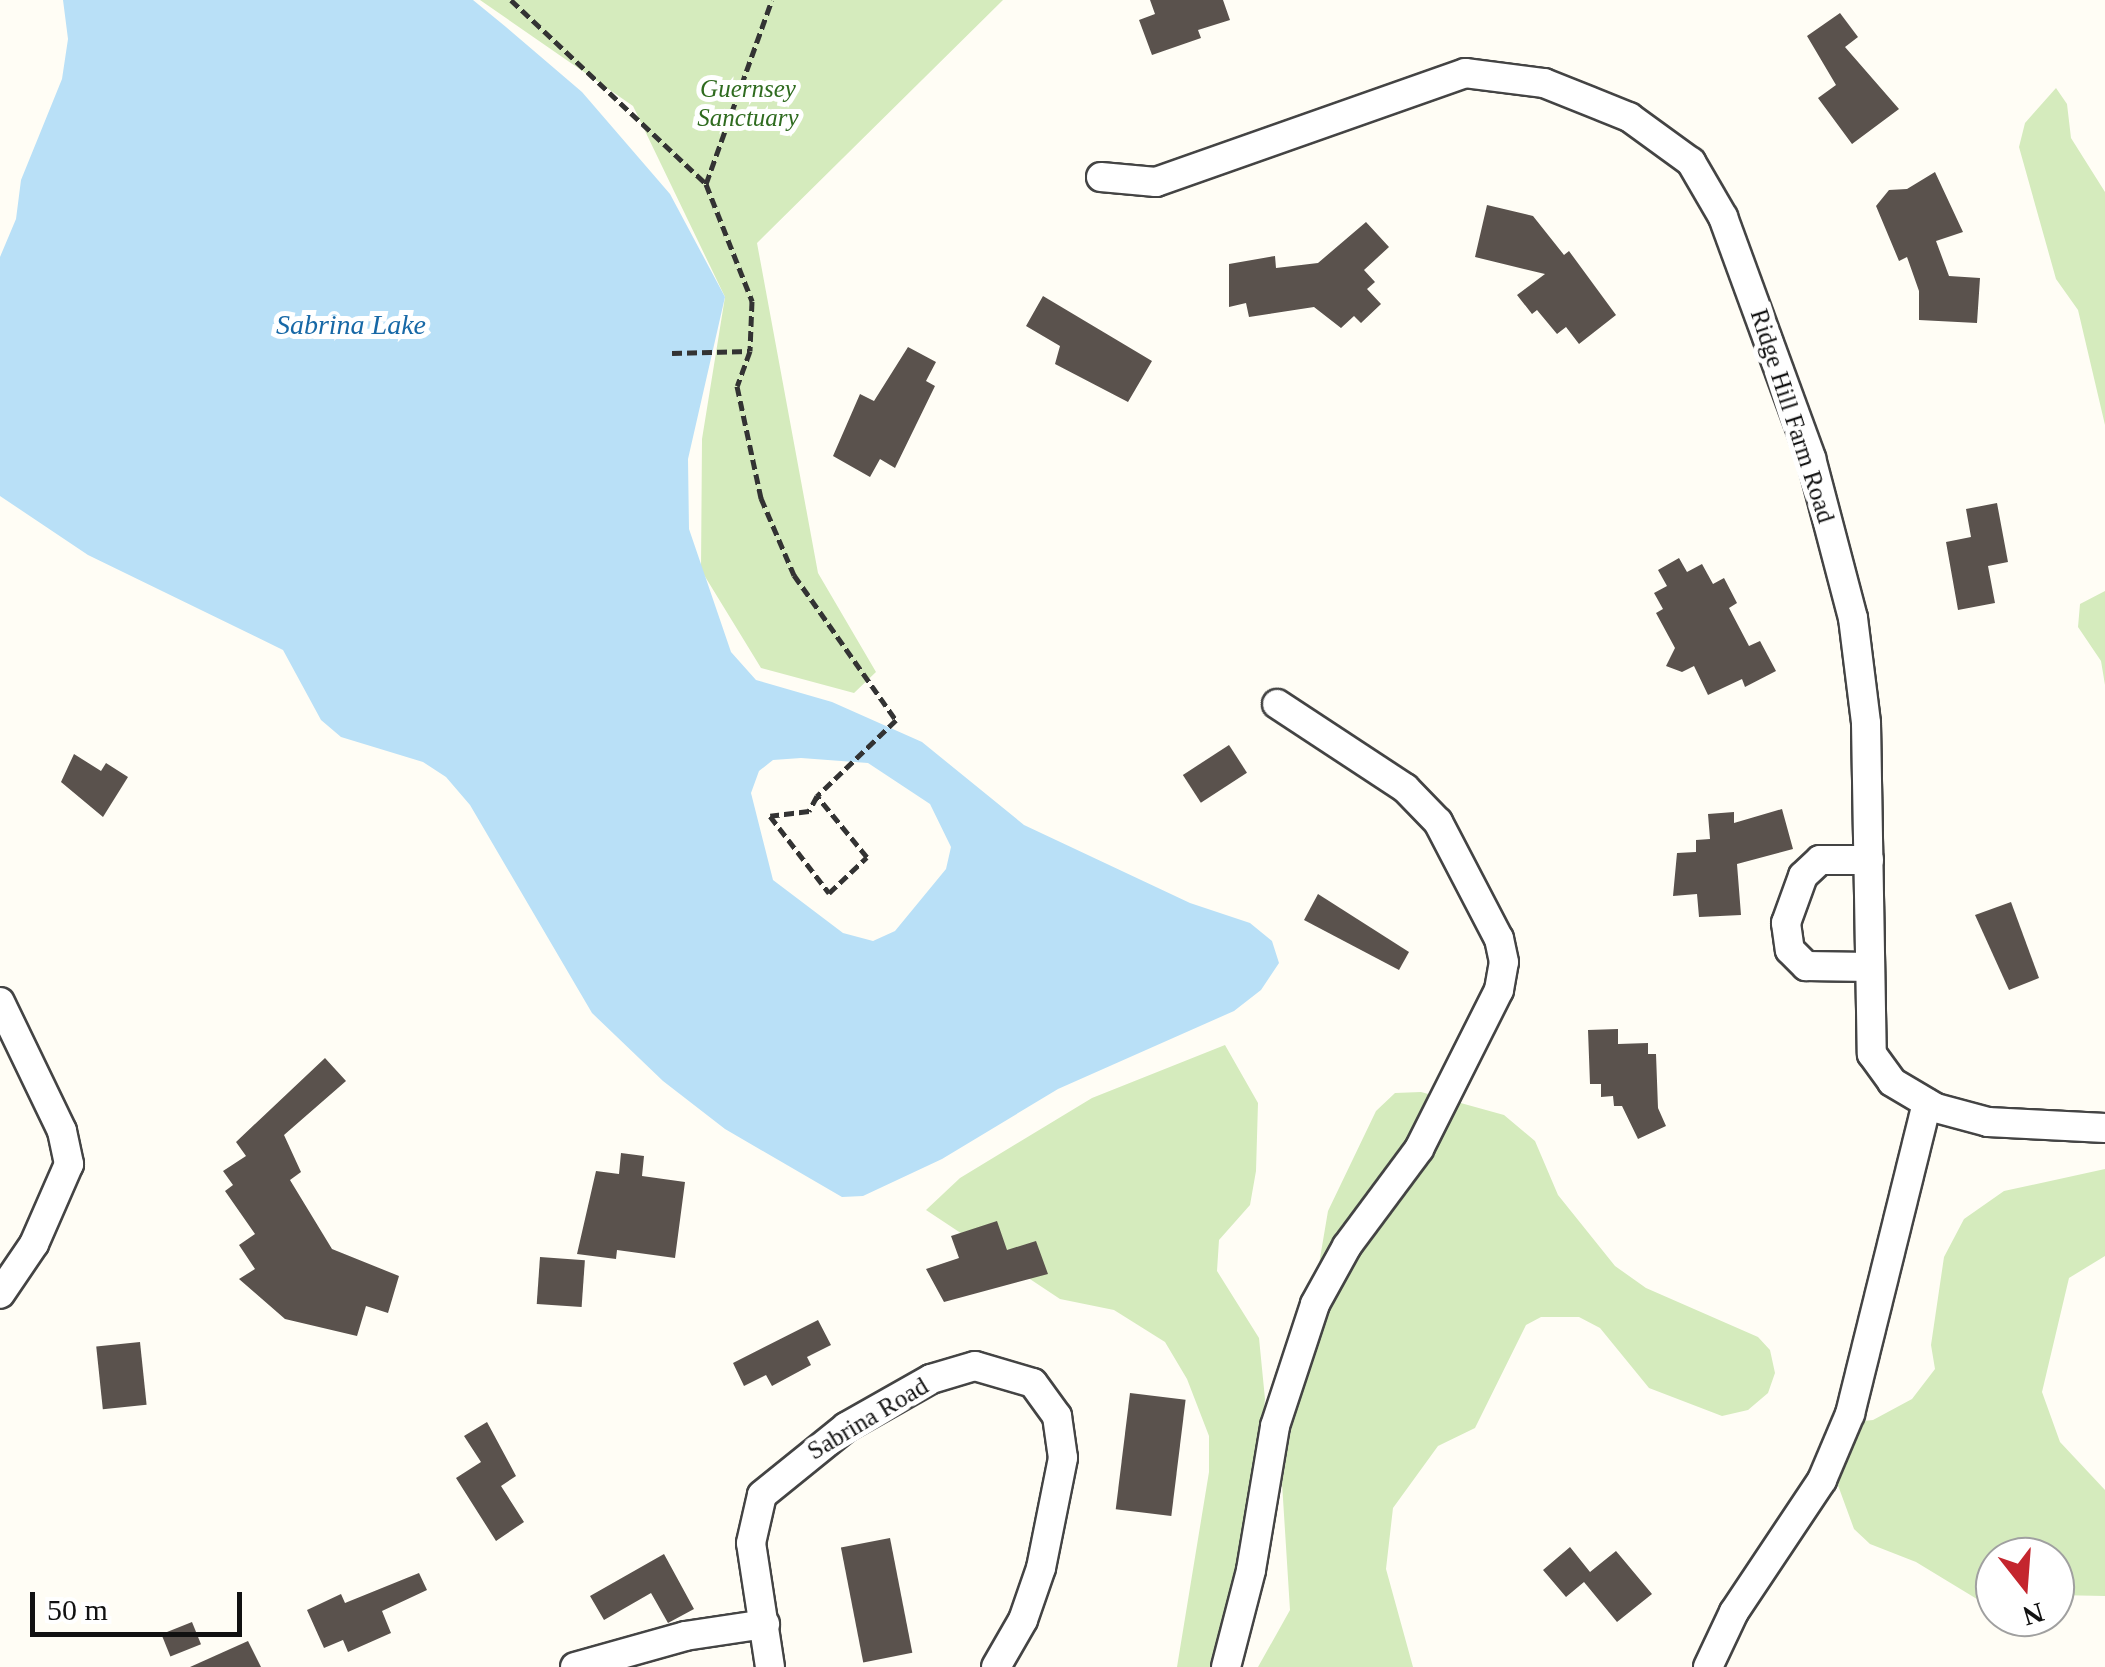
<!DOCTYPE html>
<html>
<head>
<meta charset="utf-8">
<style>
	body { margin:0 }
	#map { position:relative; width:2105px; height:1667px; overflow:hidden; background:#fffdf5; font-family:"Times New Roman",serif }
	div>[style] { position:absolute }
	.green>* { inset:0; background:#d5ebbd }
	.water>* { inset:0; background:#b9e0f7 }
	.building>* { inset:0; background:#5a524d; transform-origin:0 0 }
	.path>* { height:5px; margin-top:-2.5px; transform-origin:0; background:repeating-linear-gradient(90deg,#333 0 10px,transparent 0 15px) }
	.roads { filter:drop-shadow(2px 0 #444) drop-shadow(-2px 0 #444) drop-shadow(0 2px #444) drop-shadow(0 -2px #444) }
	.minor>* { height:28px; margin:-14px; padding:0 14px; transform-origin:14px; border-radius:14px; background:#fff }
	span { translate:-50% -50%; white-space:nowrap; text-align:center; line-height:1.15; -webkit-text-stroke:10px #fff; paint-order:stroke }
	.park-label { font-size:25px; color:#2f6b1f; font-style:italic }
	.street-label { font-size:25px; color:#111 }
	.water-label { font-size:28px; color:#1768a6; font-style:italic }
	.north { position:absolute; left:1975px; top:1537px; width:100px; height:100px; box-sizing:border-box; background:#fff; border:2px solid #a0a0a0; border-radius:50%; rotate:163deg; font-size:28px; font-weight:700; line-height:40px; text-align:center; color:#111 }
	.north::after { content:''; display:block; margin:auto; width:35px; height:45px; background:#c4262e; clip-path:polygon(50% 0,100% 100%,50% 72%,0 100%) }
	.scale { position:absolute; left:30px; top:1592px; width:212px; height:45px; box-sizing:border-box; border:5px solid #111; border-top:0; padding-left:12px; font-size:30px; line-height:35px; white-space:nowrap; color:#111; -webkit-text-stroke:8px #fff; paint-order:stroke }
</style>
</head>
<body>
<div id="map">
	<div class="green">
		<i style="clip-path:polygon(480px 0,1003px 0,757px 243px,818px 573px,876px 672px,854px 693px,761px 668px,701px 570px,702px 439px,725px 297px,633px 106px)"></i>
		<i style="clip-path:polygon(2056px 88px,2067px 104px,2071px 138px,2105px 192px,2105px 425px,2078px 310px,2056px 279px,2019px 147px,2025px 123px)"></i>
		<i style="clip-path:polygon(2105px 591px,2105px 685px,2101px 661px,2078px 627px,2080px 604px)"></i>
		<i style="clip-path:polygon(1225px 1045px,1258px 1103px,1256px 1171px,1250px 1205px,1219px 1240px,1217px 1271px,1259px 1338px,1265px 1399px,1243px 1619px,1215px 1667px,1177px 1667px,1209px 1472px,1209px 1436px,1187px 1379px,1165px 1342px,1114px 1310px,1060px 1299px,926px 1210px,960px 1178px,1092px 1098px)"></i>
		<i style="clip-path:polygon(1421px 1092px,1504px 1115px,1535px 1141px,1558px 1195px,1615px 1266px,1646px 1288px,1758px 1337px,1770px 1350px,1775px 1373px,1768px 1393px,1748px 1410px,1722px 1416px,1649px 1388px,1600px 1328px,1579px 1317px,1541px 1317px,1526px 1325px,1475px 1428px,1438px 1446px,1393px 1508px,1386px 1569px,1413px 1667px,1258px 1667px,1290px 1610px,1282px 1483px,1328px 1211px,1376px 1111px,1395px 1093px)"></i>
		<i style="clip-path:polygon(2105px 1169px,2105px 1256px,2069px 1278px,2042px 1392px,2060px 1442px,2105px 1490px,2105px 1596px,2055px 1595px,2055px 1557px,1995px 1557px,1995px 1610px,1916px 1562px,1870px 1544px,1854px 1529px,1832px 1469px,1843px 1423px,1873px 1420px,1912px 1399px,1935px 1369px,1931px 1345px,1944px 1257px,1964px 1219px,2004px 1191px)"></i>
	</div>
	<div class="water">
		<i style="clip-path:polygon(evenodd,63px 0,473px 0,506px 27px,582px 92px,670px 194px,725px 297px,688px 459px,689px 529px,731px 652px,756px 680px,832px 702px,922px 742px,1024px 825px,1190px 903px,1250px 923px,1272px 941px,1279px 963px,1261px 990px,1234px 1011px,1058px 1089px,942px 1159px,863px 1196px,842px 1197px,725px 1129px,663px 1081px,592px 1013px,470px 805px,446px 777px,423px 762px,341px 737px,321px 720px,283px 650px,88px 555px,0 496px,0 257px,16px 219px,21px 180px,62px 79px,68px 39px,63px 0,801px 758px,868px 763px,930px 804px,951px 847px,946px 869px,895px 931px,873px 941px,843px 933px,773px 880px,751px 793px,759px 771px,773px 760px,801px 758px)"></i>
	</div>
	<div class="building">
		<i style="clip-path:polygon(1150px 0,1223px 0,1230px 20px,1198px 30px,1201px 38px,1152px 55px,1139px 20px,1155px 14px)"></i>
		<i style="clip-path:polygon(1840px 13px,1858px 37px,1845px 47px,1899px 109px,1852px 144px,1818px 98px,1836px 85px,1807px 36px)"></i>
		<i style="clip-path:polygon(1935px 172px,1963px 232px,1936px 241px,1949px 276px,1980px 278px,1977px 323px,1919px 320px,1919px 291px,1907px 257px,1899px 261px,1876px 206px,1889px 190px,1907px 189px)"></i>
		<i style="clip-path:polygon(1487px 205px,1533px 216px,1564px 255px,1569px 251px,1616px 315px,1579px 344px,1566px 327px,1557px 334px,1537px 310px,1532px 314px,1517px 295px,1545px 274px,1475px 257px)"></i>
		<i style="clip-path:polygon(1366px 222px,1389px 247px,1364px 270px,1375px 282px,1367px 289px,1381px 304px,1361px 323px,1354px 316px,1341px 328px,1314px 307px,1249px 317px,1246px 303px,1229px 307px,1229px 264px,1275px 256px,1276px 268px,1318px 263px)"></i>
		<i style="clip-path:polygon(1043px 296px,1152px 361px,1128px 402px,1055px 364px,1060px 346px,1026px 326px)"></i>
		<i style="clip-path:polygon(908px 347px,936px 362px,926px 381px,935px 386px,895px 468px,880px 459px,870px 477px,833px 456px,860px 394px,874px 401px)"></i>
		<i style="clip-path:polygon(1997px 503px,2008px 562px,1988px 566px,1995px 603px,1958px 610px,1946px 542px,1971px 537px,1966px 509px)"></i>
		<i style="clip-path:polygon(1679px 558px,1687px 572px,1702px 564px,1713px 584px,1724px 578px,1737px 603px,1729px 608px,1749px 646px,1760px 641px,1776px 671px,1745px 687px,1742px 679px,1708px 695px,1694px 666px,1682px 672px,1666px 666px,1675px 648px,1656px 613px,1663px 609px,1654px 593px,1667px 586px,1658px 570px)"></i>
		<i style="left:1229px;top:745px;width:33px;height:55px;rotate:57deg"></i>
		<i style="clip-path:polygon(74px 754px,101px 771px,106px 763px,128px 777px,103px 817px,61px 782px)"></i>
		<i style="clip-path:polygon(1782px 809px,1793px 849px,1737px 864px,1741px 915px,1699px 917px,1697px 894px,1673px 896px,1677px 853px,1696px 852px,1696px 840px,1710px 839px,1708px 814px,1734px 812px,1734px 823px)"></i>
		<i style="clip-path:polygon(1318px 894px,1409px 952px,1399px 970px,1304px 920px)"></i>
		<i style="clip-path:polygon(2011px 902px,2039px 978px,2009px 990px,1975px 915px)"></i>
		<i style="clip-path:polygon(1618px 1029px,1618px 1044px,1648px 1043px,1648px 1054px,1656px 1054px,1658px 1108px,1666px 1126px,1638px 1139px,1622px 1106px,1614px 1106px,1613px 1096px,1601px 1097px,1601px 1084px,1590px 1084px,1588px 1030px)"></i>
		<i style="clip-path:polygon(325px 1058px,346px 1081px,284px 1135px,301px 1172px,290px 1180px,332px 1249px,399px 1276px,388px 1313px,366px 1306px,357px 1336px,285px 1319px,239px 1279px,255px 1269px,239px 1245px,255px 1234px,225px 1191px,233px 1185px,223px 1171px,246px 1156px,236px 1142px)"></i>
		<i style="clip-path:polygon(621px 1153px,644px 1156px,642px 1176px,685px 1182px,675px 1258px,617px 1250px,616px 1259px,577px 1254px,596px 1171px,619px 1174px)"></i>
		<i style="clip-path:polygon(997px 1221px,1007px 1250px,1036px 1241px,1048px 1274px,944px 1302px,926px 1269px,959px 1258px,951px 1236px)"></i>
		<i style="left:540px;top:1257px;width:45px;height:47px;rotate:4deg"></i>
		<i style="clip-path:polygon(818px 1320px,831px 1345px,807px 1357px,811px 1365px,772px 1386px,766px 1375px,744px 1386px,733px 1363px)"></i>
		<i style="left:140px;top:1342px;width:63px;height:44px;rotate:84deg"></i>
		<i style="left:1130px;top:1393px;width:56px;height:117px;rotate:7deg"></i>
		<i style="clip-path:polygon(487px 1422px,516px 1476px,501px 1486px,524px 1522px,496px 1541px,456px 1478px,481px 1462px,464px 1436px)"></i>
		<i style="left:890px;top:1538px;width:117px;height:50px;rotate:79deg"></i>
		<i style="clip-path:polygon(1570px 1547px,1590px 1572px,1616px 1551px,1652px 1594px,1617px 1622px,1584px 1582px,1566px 1597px,1543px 1570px)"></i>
		<i style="clip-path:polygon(664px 1554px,694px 1609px,668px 1623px,651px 1593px,604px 1620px,590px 1596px)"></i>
		<i style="clip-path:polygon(419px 1573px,427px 1590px,382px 1611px,391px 1633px,348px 1652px,343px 1640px,324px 1648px,307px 1610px,341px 1594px,345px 1603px)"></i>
		<i style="left:192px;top:1622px;width:24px;height:33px;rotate:68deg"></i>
		<i style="clip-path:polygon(248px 1641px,261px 1667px,190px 1667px)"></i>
	</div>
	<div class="path">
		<i style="left:511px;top:0;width:268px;rotate:43.3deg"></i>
		<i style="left:706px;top:184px;width:126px;rotate:68.5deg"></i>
		<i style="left:752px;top:301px;width:50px;rotate:92.3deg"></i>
		<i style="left:750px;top:351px;width:37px;rotate:110deg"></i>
		<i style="left:737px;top:386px;width:115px;rotate:77.9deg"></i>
		<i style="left:761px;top:498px;width:84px;rotate:66.8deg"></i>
		<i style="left:794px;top:575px;width:177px;rotate:54.9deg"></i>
		<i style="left:896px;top:720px;width:110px;rotate:136.1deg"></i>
		<i style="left:817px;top:796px;width:17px;rotate:118deg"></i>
		<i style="left:809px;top:811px;width:39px;rotate:173deg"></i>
		<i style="left:770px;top:816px;width:97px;rotate:52.5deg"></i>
		<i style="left:829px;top:893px;width:52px;rotate:-43.5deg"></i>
		<i style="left:867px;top:857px;width:79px;rotate:-129.3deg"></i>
		<i style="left:706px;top:184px;width:195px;rotate:-70.3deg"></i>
		<i style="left:672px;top:353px;width:77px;rotate:-1.5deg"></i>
	</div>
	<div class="roads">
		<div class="minor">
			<i style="left:1101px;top:177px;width:55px;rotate:5.2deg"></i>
			<i style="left:1156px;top:182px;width:328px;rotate:-19.4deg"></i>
			<i style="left:1465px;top:73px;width:80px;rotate:7.2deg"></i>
			<i style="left:1544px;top:83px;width:92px;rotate:21.8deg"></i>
			<i style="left:1629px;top:117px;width:77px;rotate:36deg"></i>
			<i style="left:1691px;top:162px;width:64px;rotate:59.8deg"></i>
			<i style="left:1723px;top:217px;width:257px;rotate:69.9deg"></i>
			<i style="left:1811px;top:458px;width:165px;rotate:75.3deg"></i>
			<i style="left:1853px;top:618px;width:106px;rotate:82.9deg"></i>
			<i style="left:1866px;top:723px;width:331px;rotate:89deg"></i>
			<i style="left:1872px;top:1054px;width:34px;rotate:54deg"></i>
			<i style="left:1892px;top:1082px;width:51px;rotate:30.6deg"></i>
			<i style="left:1936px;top:1108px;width:54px;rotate:15.1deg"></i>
			<i style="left:1988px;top:1122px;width:117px;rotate:2.9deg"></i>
			<i style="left:1869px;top:860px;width:49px;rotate:180deg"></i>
			<i style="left:1820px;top:860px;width:23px;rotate:137deg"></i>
			<i style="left:1803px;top:876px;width:50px;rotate:109.9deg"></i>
			<i style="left:1786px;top:923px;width:27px;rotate:82deg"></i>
			<i style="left:1790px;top:950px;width:23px;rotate:45deg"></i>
			<i style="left:1806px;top:966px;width:64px;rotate:0.9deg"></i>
			<i style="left:0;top:1002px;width:143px;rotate:64.3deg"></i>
			<i style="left:62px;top:1131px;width:34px;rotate:78deg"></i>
			<i style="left:69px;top:1164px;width:87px;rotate:113.6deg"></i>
			<i style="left:34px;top:1244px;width:60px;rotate:124.2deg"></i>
			<i style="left:575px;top:1667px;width:114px;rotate:-15.7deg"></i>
			<i style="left:685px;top:1636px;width:81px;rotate:-8.5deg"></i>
			<i style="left:770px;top:1667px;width:125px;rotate:-98.7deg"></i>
			<i style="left:751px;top:1543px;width:49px;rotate:-77.1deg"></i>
			<i style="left:762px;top:1495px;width:108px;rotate:-39deg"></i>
			<i style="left:846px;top:1427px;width:98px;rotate:-29.5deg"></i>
			<i style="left:931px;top:1379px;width:46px;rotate:-16.5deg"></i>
			<i style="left:975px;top:1366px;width:60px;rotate:16.3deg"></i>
			<i style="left:1033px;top:1383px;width:41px;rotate:54deg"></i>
			<i style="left:1057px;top:1416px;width:42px;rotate:81.9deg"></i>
			<i style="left:1063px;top:1458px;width:112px;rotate:101.3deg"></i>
			<i style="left:1041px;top:1568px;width:55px;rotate:109.1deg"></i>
			<i style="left:1023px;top:1620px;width:54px;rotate:119.9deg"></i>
			<i style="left:1226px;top:1667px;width:100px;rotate:-75.5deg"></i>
			<i style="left:1251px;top:1570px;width:146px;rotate:-80.5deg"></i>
			<i style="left:1275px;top:1426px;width:128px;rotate:-71.8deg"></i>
			<i style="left:1315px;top:1304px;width:66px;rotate:-61.1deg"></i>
			<i style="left:1347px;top:1246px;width:121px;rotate:-53.4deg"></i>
			<i style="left:1419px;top:1149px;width:178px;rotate:-63.3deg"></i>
			<i style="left:1499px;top:990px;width:28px;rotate:-80deg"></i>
			<i style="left:1504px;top:962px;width:24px;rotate:-102deg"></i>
			<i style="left:1499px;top:939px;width:132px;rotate:-117.5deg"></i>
			<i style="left:1438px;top:822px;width:47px;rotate:-134.1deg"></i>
			<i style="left:1405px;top:788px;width:153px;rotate:-146.7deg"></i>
			<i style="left:1708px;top:1667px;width:61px;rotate:-64.7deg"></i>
			<i style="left:1734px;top:1612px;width:159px;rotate:-56.3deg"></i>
			<i style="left:1822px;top:1480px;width:72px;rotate:-67deg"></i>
			<i style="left:1850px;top:1414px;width:320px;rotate:-76.1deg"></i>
		</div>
	</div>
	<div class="park-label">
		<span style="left:748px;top:104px">Guernsey<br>Sanctuary</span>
	</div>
	<div class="street-label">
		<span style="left:1792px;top:416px;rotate:72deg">Ridge Hill Farm Road</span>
		<span style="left:868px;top:1419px;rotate:-31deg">Sabrina Road</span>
	</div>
	<div class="water-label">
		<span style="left:351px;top:325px">Sabrina Lake</span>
	</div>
	<div class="north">N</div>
	<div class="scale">50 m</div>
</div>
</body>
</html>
